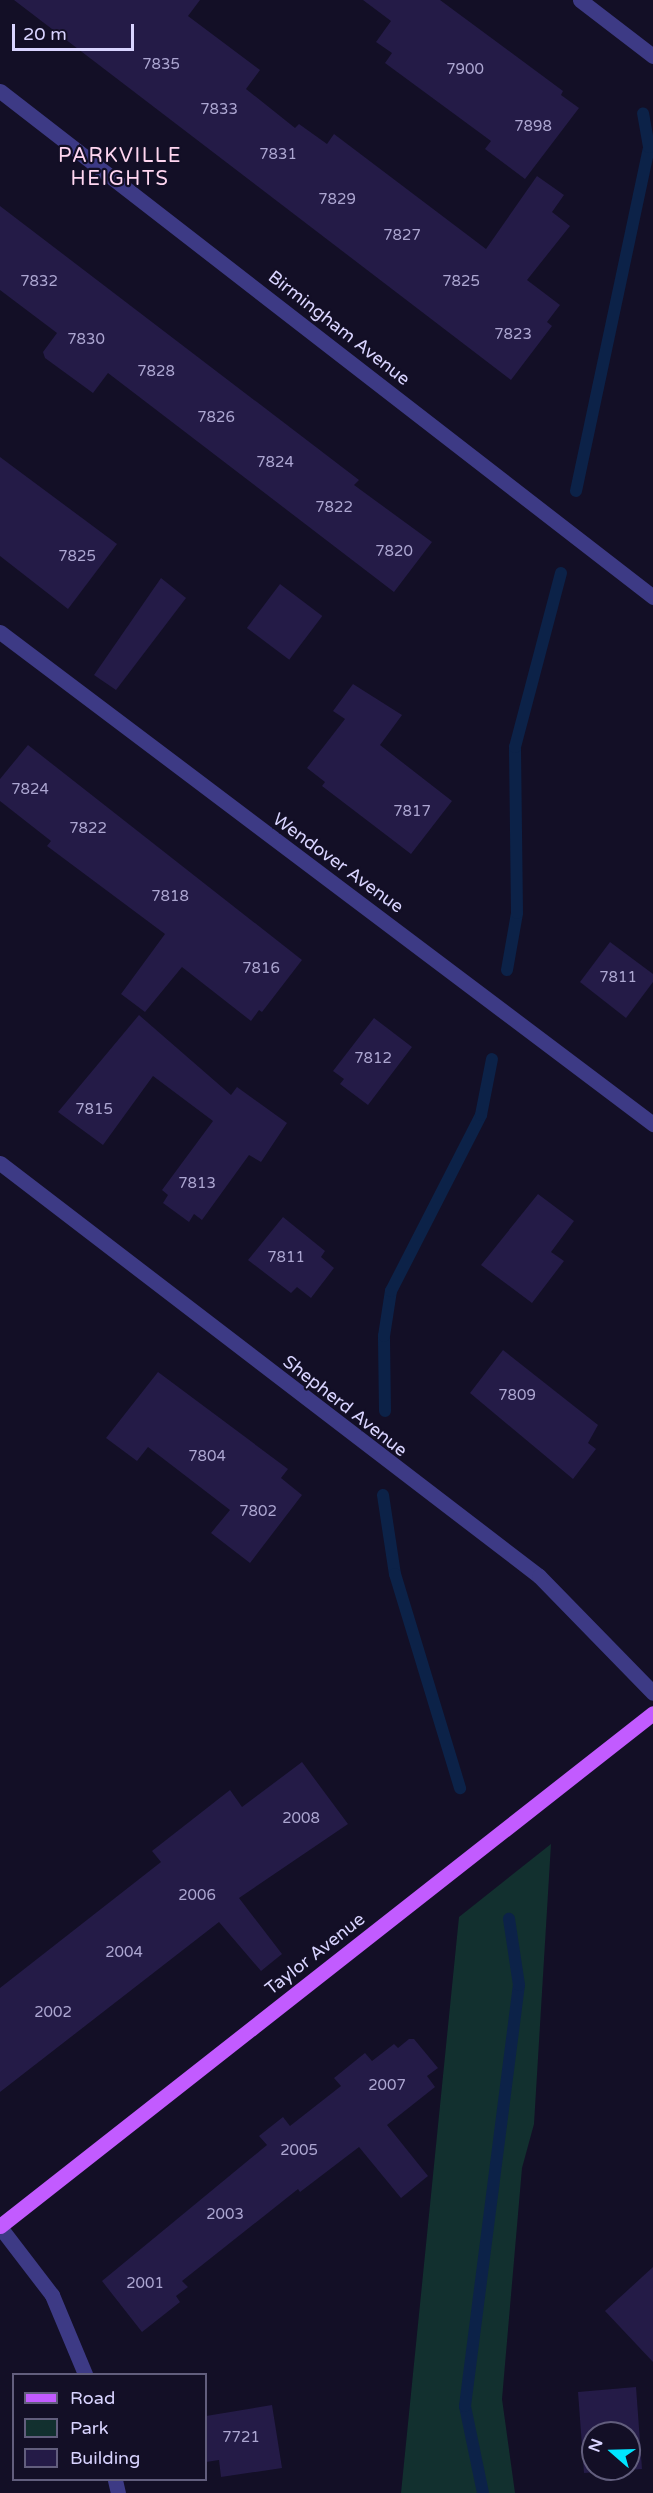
<!DOCTYPE html>
<html>
<head>
<meta charset="utf-8">
<style>
	body { margin:0 }
	#map { position:relative; width:653px; height:2493px; overflow:hidden; background:#130f26; font-family:"Varela Round",sans-serif }
	div>[style] { position:absolute }
	.green>* { inset:0; background:#12302f }
	.stream>* { height:12px; margin:-6px; padding:0 6px; transform-origin:6px; border-radius:6px; background:#0c2248 }
	.building>* { inset:0; background:#241b47; transform-origin:0 0 }
	.minor>* { height:15px; margin:-7.5px; padding:0 7.5px; transform-origin:7.5px; border-radius:7.5px; background:#3d3a85 }
	.major>* { height:15px; margin:-7.5px; padding:0 7.5px; transform-origin:7.5px; border-radius:7.5px; background:#c25bff }
	span { translate:-50% -50%; white-space:nowrap; text-align:center; line-height:1.15; -webkit-text-stroke:4.5px #130f26; paint-order:stroke }
	.number-label { font-size:15px; color:#aca6d1 }
	.number-label span { -webkit-text-stroke-width:0 }
	.street-label { font-size:18px; color:#d9d4ff }
	.neighbourhood-label { font-size:20px; color:#ffd6f0; letter-spacing:1.5px }
	.legend { position:absolute; left:12px; top:2373px; width:195px; height:108px; box-sizing:border-box; background:#130f26; border:2px solid #625e7d; margin:0; padding:8px 10px; list-style:none; font-size:18px; color:#d9d4ff }
	.legend li { display:flex; align-items:center; gap:12px; height:30px }
	.legend b { width:30px; border:2px solid #625e7d }
	.north { position:absolute; left:581px; top:2421px; width:60px; height:60px; box-sizing:border-box; background:#130f26; border:2px solid #625e7d; border-radius:50%; rotate:290deg; font-size:16px; font-weight:700; line-height:24px; text-align:center; color:#d9d4ff }
	.north::after { content:''; display:block; margin:auto; width:21px; height:27px; background:#00e5ff; clip-path:polygon(50% 0,100% 100%,50% 72%,0 100%) }
	.scale { position:absolute; left:12px; top:24px; width:122px; height:27px; box-sizing:border-box; border:3px solid #d9d4ff; border-top:0; padding-left:8px; font-size:18px; line-height:21px; white-space:nowrap; color:#d9d4ff; -webkit-text-stroke:4px #130f26; paint-order:stroke }
</style>
</head>
<body>
<div id="map">
	<div class="green">
		<i style="clip-path:polygon(551px 1844px,534px 2124px,522px 2168px,502px 2399px,515px 2493px,401px 2493px,459px 1917px)"></i>
	</div>
	<div class="stream">
		<i style="left:576px;top:491px;width:352px;rotate:-78deg"></i>
		<i style="left:649px;top:147px;width:34px;rotate:-100deg"></i>
		<i style="left:507px;top:970px;width:58px;rotate:-80deg"></i>
		<i style="left:517px;top:913px;width:166px;rotate:-90.7deg"></i>
		<i style="left:515px;top:747px;width:180px;rotate:-75.2deg"></i>
		<i style="left:385px;top:1411px;width:75px;rotate:-90.8deg"></i>
		<i style="left:384px;top:1336px;width:46px;rotate:-81.2deg"></i>
		<i style="left:391px;top:1291px;width:198px;rotate:-62.9deg"></i>
		<i style="left:481px;top:1115px;width:57px;rotate:-78.9deg"></i>
		<i style="left:383px;top:1495px;width:80px;rotate:81.4deg"></i>
		<i style="left:395px;top:1574px;width:224px;rotate:73.1deg"></i>
		<i style="left:483px;top:2493px;width:89px;rotate:-101.7deg"></i>
		<i style="left:465px;top:2406px;width:424px;rotate:-82.7deg"></i>
		<i style="left:519px;top:1985px;width:67px;rotate:-98.6deg"></i>
	</div>
	<div class="building">
		<i style="clip-path:polygon(14px 0,200px 0,188px 16px,260px 70px,246px 89px,295px 128px,299px 124px,327px 144px,334px 134px,486px 249px,537px 176px,564px 195px,552px 212px,570px 226px,527px 280px,560px 305px,547px 322px,552px 326px,511px 380px)"></i>
		<i style="clip-path:polygon(363px 0,440px 0,563px 91px,561px 95px,579px 108px,525px 179px,485px 149px,491px 141px,385px 63px,392px 53px,376px 42px,391px 21px)"></i>
		<i style="clip-path:polygon(0 206px,359px 480px,354px 485px,432px 542px,394px 592px,108px 373px,93px 393px,45px 358px,43px 352px,57px 333px,0 290px)"></i>
		<i style="clip-path:polygon(0 457px,117px 544px,68px 609px,0 556px)"></i>
		<i style="clip-path:polygon(161px 578px,186px 598px,116px 690px,94px 675px)"></i>
		<i style="left:280px;top:584px;width:53px;height:55px;rotate:37deg"></i>
		<i style="clip-path:polygon(353px 684px,402px 715px,380px 745px,452px 801px,411px 854px,322px 786px,325px 782px,307px 768px,345px 719px,333px 711px)"></i>
		<i style="clip-path:polygon(28px 745px,302px 960px,262px 1012px,259px 1010px,251px 1021px,182px 967px,145px 1012px,121px 994px,165px 934px,47px 846px,51px 841px,0 801px,0 779px)"></i>
		<i style="clip-path:polygon(610px 942px,653px 974px,653px 982px,626px 1018px,580px 982px)"></i>
		<i style="clip-path:polygon(139px 1015px,231px 1095px,237px 1087px,287px 1123px,261px 1162px,249px 1155px,202px 1220px,194px 1214px,189px 1222px,163px 1203px,168px 1195px,162px 1190px,213px 1121px,153px 1076px,103px 1145px,58px 1112px)"></i>
		<i style="clip-path:polygon(374px 1018px,412px 1047px,368px 1105px,340px 1084px,344px 1079px,333px 1071px)"></i>
		<i style="clip-path:polygon(538px 1194px,574px 1221px,551px 1252px,564px 1261px,532px 1303px,481px 1265px)"></i>
		<i style="clip-path:polygon(283px 1217px,325px 1251px,321px 1257px,334px 1268px,311px 1298px,297px 1287px,291px 1293px,248px 1260px)"></i>
		<i style="clip-path:polygon(503px 1350px,598px 1425px,588px 1443px,596px 1449px,573px 1479px,470px 1393px)"></i>
		<i style="clip-path:polygon(158px 1372px,288px 1469px,281px 1478px,302px 1495px,250px 1563px,211px 1533px,230px 1510px,148px 1447px,137px 1461px,106px 1438px)"></i>
		<i style="clip-path:polygon(302px 1762px,348px 1824px,239px 1898px,282px 1954px,261px 1971px,219px 1922px,0 2092px,0 1988px,161px 1862px,152px 1851px,230px 1790px,242px 1807px)"></i>
		<i style="clip-path:polygon(409px 2039px,414px 2039px,438px 2068px,427px 2076px,435px 2087px,387px 2125px,428px 2176px,401px 2198px,359px 2147px,300px 2192px,298px 2189px,182px 2281px,188px 2287px,176px 2296px,180px 2302px,142px 2332px,102px 2281px,267px 2145px,259px 2136px,283px 2117px,290px 2126px,341px 2086px,334px 2078px,365px 2053px,372px 2061px,394px 2044px,398px 2048px)"></i>
		<i style="clip-path:polygon(653px 2267px,653px 2362px,605px 2311px)"></i>
		<i style="clip-path:polygon(evenodd,636px 2387px,642px 2469px,584px 2473px,578px 2392px,636px 2387px,593px 2433px,629px 2433px,629px 2469px,593px 2469px,593px 2433px)"></i>
		<i style="clip-path:polygon(272px 2405px,282px 2468px,221px 2477px,219px 2460px,206px 2462px,206px 2416px)"></i>
	</div>
	<div class="minor">
		<i style="left:580px;top:0;width:92px;rotate:37.5deg"></i>
		<i style="left:0;top:91px;width:826px;rotate:37.77deg"></i>
		<i style="left:0;top:632px;width:818px;rotate:37deg"></i>
		<i style="left:0;top:1163px;width:679px;rotate:37.46deg"></i>
		<i style="left:539px;top:1576px;width:163px;rotate:45.7deg"></i>
		<i style="left:0;top:2227px;width:86px;rotate:52.6deg"></i>
		<i style="left:52px;top:2295px;width:86px;rotate:67.3deg"></i>
		<i style="left:115px;top:2480px;width:13px;rotate:77deg"></i>
	</div>
	<div class="major">
		<i style="left:0;top:2226px;width:830px;rotate:-38.15deg"></i>
	</div>
	<div class="number-label">
		<span style="left:161px;top:65px">7835</span>
		<span style="left:465px;top:70px">7900</span>
		<span style="left:219px;top:110px">7833</span>
		<span style="left:533px;top:127px">7898</span>
		<span style="left:278px;top:155px">7831</span>
		<span style="left:337px;top:200px">7829</span>
		<span style="left:402px;top:236px">7827</span>
		<span style="left:39px;top:282px">7832</span>
		<span style="left:461px;top:282px">7825</span>
		<span style="left:513px;top:335px">7823</span>
		<span style="left:86px;top:340px">7830</span>
		<span style="left:156px;top:372px">7828</span>
		<span style="left:216px;top:418px">7826</span>
		<span style="left:275px;top:463px">7824</span>
		<span style="left:334px;top:508px">7822</span>
		<span style="left:394px;top:552px">7820</span>
		<span style="left:77px;top:557px">7825</span>
		<span style="left:30px;top:790px">7824</span>
		<span style="left:412px;top:812px">7817</span>
		<span style="left:88px;top:829px">7822</span>
		<span style="left:170px;top:897px">7818</span>
		<span style="left:261px;top:969px">7816</span>
		<span style="left:618px;top:978px">7811</span>
		<span style="left:373px;top:1059px">7812</span>
		<span style="left:94px;top:1110px">7815</span>
		<span style="left:197px;top:1184px">7813</span>
		<span style="left:286px;top:1258px">7811</span>
		<span style="left:517px;top:1396px">7809</span>
		<span style="left:207px;top:1457px">7804</span>
		<span style="left:258px;top:1512px">7802</span>
		<span style="left:301px;top:1819px">2008</span>
		<span style="left:197px;top:1896px">2006</span>
		<span style="left:124px;top:1953px">2004</span>
		<span style="left:53px;top:2013px">2002</span>
		<span style="left:387px;top:2086px">2007</span>
		<span style="left:299px;top:2151px">2005</span>
		<span style="left:225px;top:2215px">2003</span>
		<span style="left:145px;top:2284px">2001</span>
		<span style="left:241px;top:2438px">7721</span>
	</div>
	<div class="street-label">
		<span style="left:339px;top:328px;rotate:38deg">Birmingham Avenue</span>
		<span style="left:338px;top:863px;rotate:36deg">Wendover Avenue</span>
		<span style="left:345px;top:1406px;rotate:38deg">Shepherd Avenue</span>
		<span style="left:315px;top:1954px;rotate:-38deg">Taylor Avenue</span>
	</div>
	<div class="neighbourhood-label">
		<span style="left:120px;top:168px">PARKVILLE<br>HEIGHTS</span>
	</div>
	<ul class="legend">
	<li><b style="height:8px;background:#c25bff"></b>Road</li>
	<li><b style="height:16px;background:#12302f"></b>Park</li>
	<li><b style="height:16px;background:#241b47"></b>Building</li>
	</ul>
	<div class="north">N</div>
	<div class="scale">20 m</div>
</div>
</body>
</html>
